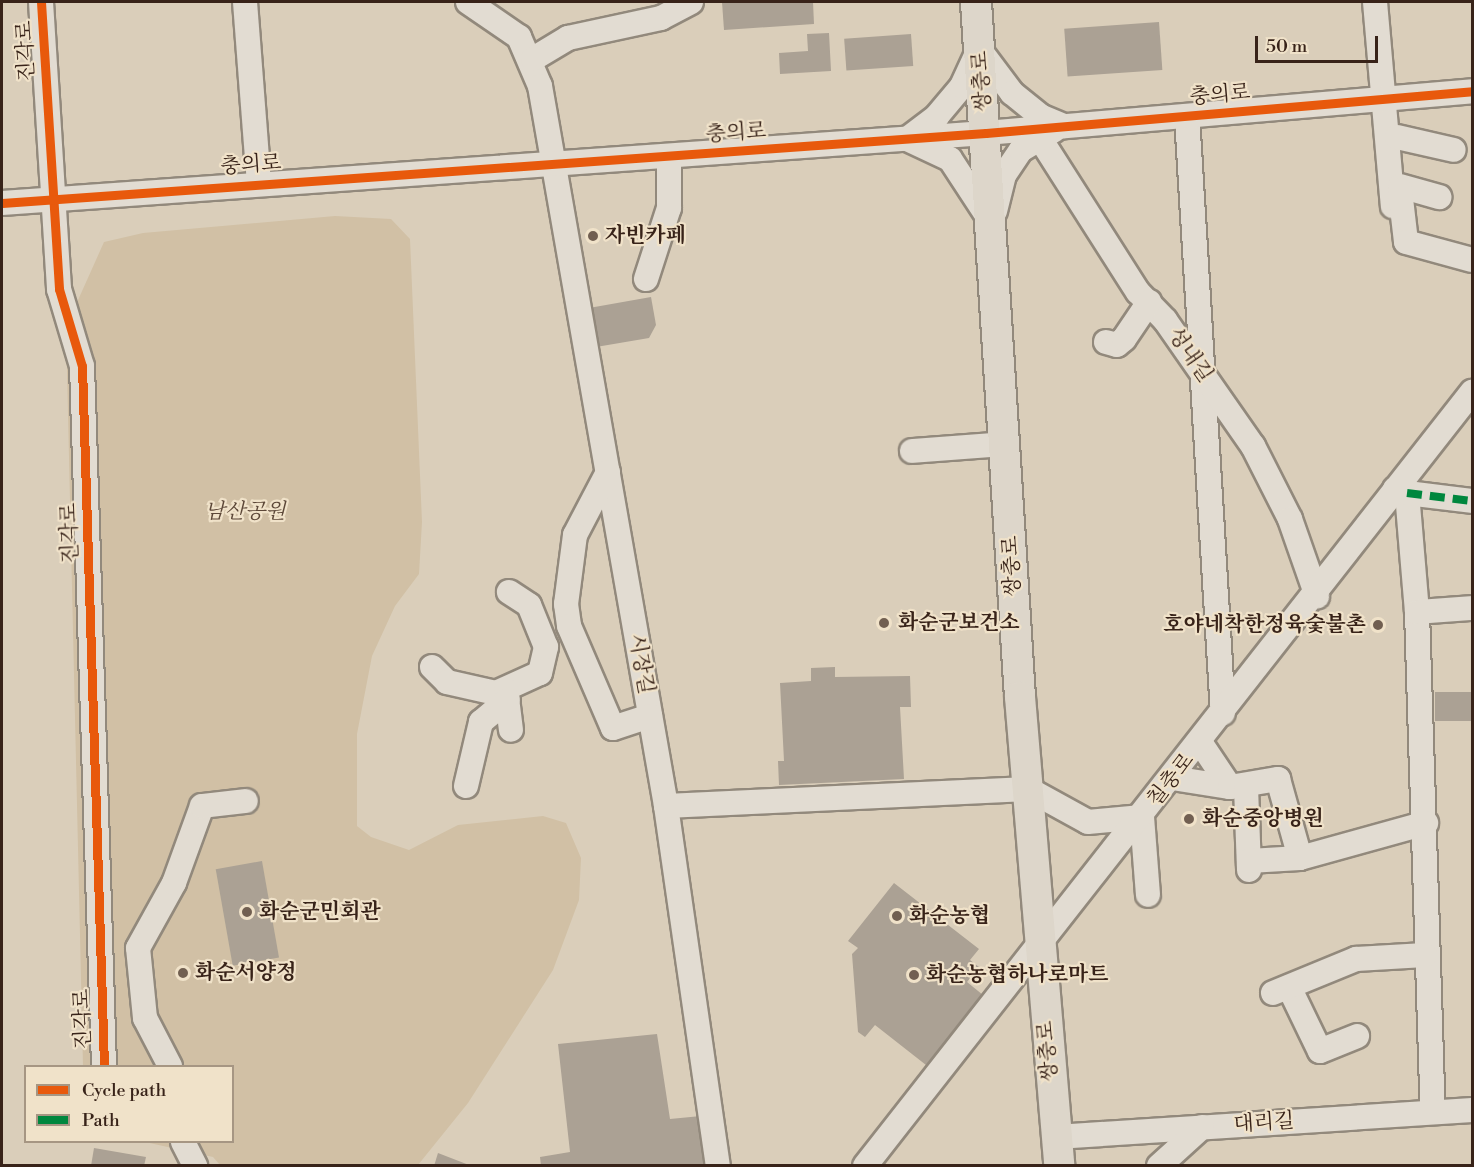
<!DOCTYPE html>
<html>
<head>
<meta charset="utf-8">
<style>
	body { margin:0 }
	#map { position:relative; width:1474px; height:1167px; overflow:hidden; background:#daceba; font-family:"Libre Bodoni","Noto Serif KR",serif }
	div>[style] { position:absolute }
	.green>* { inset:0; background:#d1c0a5 }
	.building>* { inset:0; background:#aba194; transform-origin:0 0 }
	.roads { filter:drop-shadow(2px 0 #92897c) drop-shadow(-2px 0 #92897c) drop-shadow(0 2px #92897c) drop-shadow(0 -2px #92897c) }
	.minor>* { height:24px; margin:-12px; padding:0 12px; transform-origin:12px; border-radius:12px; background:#e2dcd2 }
	.major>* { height:30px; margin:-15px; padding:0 15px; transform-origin:15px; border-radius:15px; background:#ddd6ca }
	.quiet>* { height:8px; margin-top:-4px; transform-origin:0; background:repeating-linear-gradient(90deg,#00873e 0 15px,transparent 0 23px) }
	.cycleway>* { height:9px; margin:-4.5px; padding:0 4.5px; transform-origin:4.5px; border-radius:4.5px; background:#e8590c }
	.dots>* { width:16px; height:16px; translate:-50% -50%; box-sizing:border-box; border:3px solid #f0e2c9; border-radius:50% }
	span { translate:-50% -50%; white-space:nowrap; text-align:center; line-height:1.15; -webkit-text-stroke:4.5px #f0e2c9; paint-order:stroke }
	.street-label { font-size:21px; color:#382319 }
	.poi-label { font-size:21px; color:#382319; font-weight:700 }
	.left { translate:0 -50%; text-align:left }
	.right { translate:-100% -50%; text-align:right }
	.park-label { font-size:21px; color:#5c4738; font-style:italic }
	.frame { position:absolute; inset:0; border:3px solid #382319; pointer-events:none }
	.legend { position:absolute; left:24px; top:1065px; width:210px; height:78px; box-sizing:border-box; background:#f0e2c9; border:2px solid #a69683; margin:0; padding:8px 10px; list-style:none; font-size:18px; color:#382319 }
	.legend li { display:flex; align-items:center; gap:12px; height:30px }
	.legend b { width:30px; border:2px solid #a69683 }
	.scale { position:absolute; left:1255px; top:36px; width:123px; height:27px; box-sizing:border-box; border:3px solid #382319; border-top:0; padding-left:8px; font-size:18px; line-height:21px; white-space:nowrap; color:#382319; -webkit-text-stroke:4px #f0e2c9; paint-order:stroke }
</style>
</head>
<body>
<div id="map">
	<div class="green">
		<i style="clip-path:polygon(335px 216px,391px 219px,410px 239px,422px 522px,419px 574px,395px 606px,372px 656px,357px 734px,357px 826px,371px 837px,409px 850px,458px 825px,543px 816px,566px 823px,581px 858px,579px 900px,553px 970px,468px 1103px,418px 1165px,220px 1165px,213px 1157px,145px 1142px,232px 1142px,232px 1066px,83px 1066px,66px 327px,104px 242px,143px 233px)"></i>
	</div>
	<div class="building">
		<i style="clip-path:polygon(722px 2px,813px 2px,814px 24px,724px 30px)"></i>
		<i style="left:1159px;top:22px;width:48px;height:95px;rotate:86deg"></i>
		<i style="clip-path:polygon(829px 33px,831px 71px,780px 74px,779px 53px,808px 51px,807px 34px)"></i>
		<i style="left:911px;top:34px;width:32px;height:67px;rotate:86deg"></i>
		<i style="clip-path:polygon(651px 297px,656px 325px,649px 338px,596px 347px,589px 308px)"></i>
		<i style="clip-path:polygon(835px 667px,835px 677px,910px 676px,911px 707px,900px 707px,904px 779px,779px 785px,778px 761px,784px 761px,780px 683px,811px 681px,811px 668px)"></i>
		<i style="left:1472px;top:692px;width:29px;height:37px;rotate:90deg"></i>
		<i style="left:262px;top:861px;width:98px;height:47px;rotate:80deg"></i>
		<i style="clip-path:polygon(894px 883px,979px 949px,970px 960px,979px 967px,967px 982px,983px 995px,926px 1065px,875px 1025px,865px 1037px,858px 1032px,852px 954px,858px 948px,848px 941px)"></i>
		<i style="clip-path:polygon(657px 1034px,670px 1119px,701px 1116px,709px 1166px,541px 1166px,540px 1157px,570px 1152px,558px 1044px)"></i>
		<i style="clip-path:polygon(94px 1148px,146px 1157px,144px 1166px,91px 1166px)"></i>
		<i style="clip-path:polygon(438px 1153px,469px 1165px,469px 1166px,434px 1166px)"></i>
	</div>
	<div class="roads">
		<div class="minor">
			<i style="left:41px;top:2px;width:288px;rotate:86.4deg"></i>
			<i style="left:59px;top:289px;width:80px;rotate:73.4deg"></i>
			<i style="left:82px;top:366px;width:700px;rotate:88.2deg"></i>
			<i style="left:245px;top:2px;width:181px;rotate:85.6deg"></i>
			<i style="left:468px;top:2px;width:62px;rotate:34.5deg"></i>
			<i style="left:519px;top:37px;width:53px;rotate:66.8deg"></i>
			<i style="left:540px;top:86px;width:731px;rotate:80.07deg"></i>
			<i style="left:666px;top:806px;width:364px;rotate:81.8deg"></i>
			<i style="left:1375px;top:2px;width:205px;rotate:85deg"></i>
			<i style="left:533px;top:59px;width:41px;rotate:-31deg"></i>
			<i style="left:568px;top:38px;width:95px;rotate:-12.1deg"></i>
			<i style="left:661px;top:18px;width:34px;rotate:-28deg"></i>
			<i style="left:1187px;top:116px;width:598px;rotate:86.55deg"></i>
			<i style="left:1034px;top:129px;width:193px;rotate:57.5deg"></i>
			<i style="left:1138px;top:292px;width:39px;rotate:46deg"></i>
			<i style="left:1165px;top:320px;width:154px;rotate:55.1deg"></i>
			<i style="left:1253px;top:446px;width:82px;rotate:63.1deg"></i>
			<i style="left:1290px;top:519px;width:82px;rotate:70.7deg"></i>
			<i style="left:1397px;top:137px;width:58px;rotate:12.8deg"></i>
			<i style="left:1400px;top:186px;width:41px;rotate:15.8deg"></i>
			<i style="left:1400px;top:190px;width:52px;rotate:83.4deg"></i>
			<i style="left:1406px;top:242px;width:68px;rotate:15.3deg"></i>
			<i style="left:2px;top:203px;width:986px;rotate:-4.07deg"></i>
			<i style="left:986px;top:133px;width:488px;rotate:-4.9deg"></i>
			<i style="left:995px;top:211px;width:37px;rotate:-76deg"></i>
			<i style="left:1004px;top:175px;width:30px;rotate:-56deg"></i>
			<i style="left:1021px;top:150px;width:39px;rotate:-31deg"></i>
			<i style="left:988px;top:217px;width:69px;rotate:-123.2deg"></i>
			<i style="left:950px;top:159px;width:47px;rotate:-155.1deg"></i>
			<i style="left:907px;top:139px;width:38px;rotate:-37deg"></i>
			<i style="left:937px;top:116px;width:39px;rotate:-50deg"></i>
			<i style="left:962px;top:86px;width:41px;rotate:-65.3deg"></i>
			<i style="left:979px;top:49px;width:55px;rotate:53.1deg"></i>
			<i style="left:1012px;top:93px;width:36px;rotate:39deg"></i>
			<i style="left:1040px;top:116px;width:26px;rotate:23deg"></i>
			<i style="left:646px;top:279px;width:75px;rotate:-72.1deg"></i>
			<i style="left:669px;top:208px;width:52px;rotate:-90deg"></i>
			<i style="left:1106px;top:342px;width:11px;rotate:15deg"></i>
			<i style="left:1117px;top:345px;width:9px;rotate:-41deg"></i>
			<i style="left:1124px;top:339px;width:45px;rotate:-56deg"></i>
			<i style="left:912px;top:451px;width:93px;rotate:-4.3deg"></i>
			<i style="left:608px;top:472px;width:71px;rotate:117.6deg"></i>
			<i style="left:575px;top:535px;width:70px;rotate:97.4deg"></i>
			<i style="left:566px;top:604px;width:22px;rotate:82deg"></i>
			<i style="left:569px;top:626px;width:111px;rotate:66.7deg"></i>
			<i style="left:613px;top:728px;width:39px;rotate:-18deg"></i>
			<i style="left:1395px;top:489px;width:13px;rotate:18deg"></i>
			<i style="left:1407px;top:493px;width:119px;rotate:85.2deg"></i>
			<i style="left:1417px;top:612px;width:498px;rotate:88.2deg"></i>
			<i style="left:1407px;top:493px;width:65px;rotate:7deg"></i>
			<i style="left:1417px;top:612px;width:55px;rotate:-4.2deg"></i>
			<i style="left:432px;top:667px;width:21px;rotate:45deg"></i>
			<i style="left:447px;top:682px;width:50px;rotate:12.7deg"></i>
			<i style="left:496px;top:693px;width:48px;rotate:-24.4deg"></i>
			<i style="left:540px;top:673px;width:27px;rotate:-77deg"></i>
			<i style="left:546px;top:647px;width:45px;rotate:-112deg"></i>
			<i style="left:529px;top:605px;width:24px;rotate:-147deg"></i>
			<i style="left:506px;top:690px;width:40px;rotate:82.9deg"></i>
			<i style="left:1172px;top:778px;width:59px;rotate:8.8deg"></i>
			<i style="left:1230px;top:787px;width:54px;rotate:-123.7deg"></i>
			<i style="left:466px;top:786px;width:66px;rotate:-76.8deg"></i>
			<i style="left:481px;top:722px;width:35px;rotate:-40deg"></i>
			<i style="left:1230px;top:787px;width:49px;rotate:-9.5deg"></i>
			<i style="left:1278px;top:779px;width:82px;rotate:74.4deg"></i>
			<i style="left:1300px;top:858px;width:131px;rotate:-15.5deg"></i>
			<i style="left:1246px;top:787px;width:83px;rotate:87.9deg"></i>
			<i style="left:666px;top:806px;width:362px;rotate:-2.7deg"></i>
			<i style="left:1028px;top:789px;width:68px;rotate:28.8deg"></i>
			<i style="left:1088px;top:822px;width:54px;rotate:-5.3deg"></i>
			<i style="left:1142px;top:817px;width:78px;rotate:85.6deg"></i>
			<i style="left:1249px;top:861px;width:51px;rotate:-3.4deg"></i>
			<i style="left:1289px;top:987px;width:71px;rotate:64.2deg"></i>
			<i style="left:1320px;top:1051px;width:40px;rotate:-22deg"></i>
			<i style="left:1273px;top:993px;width:90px;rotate:-22.3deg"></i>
			<i style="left:1356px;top:959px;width:69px;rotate:-3.3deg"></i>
			<i style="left:170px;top:1066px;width:54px;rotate:-117.5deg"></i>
			<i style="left:145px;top:1018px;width:70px;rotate:-95.7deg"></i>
			<i style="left:138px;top:948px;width:74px;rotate:-61deg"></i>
			<i style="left:174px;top:883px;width:82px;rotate:-70deg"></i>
			<i style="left:202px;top:806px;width:44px;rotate:-6.5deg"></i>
			<i style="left:1056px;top:1137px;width:417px;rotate:-3.7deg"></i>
			<i style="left:183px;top:1142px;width:27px;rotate:63deg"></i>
			<i style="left:865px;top:1166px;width:984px;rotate:-51.9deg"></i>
			<i style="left:1159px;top:1166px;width:58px;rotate:-42.2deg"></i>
		</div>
		<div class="major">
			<i style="left:976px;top:2px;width:696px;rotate:86.38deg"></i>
			<i style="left:1020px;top:697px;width:471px;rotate:85.2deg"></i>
		</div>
	</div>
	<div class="quiet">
		<i style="left:1407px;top:493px;width:65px;rotate:7deg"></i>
	</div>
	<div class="cycleway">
		<i style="left:41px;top:2px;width:288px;rotate:86.4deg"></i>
		<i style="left:59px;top:289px;width:80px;rotate:73.4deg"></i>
		<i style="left:82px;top:366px;width:700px;rotate:88.2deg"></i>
		<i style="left:2px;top:203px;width:986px;rotate:-4.07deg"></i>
		<i style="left:986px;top:133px;width:488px;rotate:-4.9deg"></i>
	</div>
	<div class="dots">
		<i style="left:593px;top:236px;background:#715f51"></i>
		<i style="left:884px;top:623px;background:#715f51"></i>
		<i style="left:1378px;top:625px;background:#715f51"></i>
		<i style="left:1189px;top:819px;background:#715f51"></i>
		<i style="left:247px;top:912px;background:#715f51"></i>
		<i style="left:897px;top:916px;background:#715f51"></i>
		<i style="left:183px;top:973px;background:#715f51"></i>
		<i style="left:914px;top:975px;background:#715f51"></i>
	</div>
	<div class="street-label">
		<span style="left:26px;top:51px;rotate:-93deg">진각로</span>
		<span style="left:982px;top:81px;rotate:-94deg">쌍충로</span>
		<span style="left:1220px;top:95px;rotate:-5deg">충의로</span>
		<span style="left:736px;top:133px;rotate:-4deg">충의로</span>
		<span style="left:251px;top:165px;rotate:-4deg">충의로</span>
		<span style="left:1190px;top:355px;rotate:55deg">성내길</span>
		<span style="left:70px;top:533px;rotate:-92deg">진각로</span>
		<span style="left:1012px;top:566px;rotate:-93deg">쌍충로</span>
		<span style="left:641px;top:664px;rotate:80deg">시장길</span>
		<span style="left:1171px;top:780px;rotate:-52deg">칠충로</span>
		<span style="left:83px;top:1019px;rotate:-92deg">진각로</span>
		<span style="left:1048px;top:1051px;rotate:-95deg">쌍충로</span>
		<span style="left:1264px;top:1123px;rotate:-4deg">대리길</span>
	</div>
	<div class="poi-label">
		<span class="left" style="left:605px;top:236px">자빈카페</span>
		<span class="left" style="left:898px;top:623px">화순군보건소</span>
		<span class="right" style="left:1366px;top:625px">호야네착한정육숯불촌</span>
		<span class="left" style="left:1202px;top:819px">화순중앙병원</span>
		<span class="left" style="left:259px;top:912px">화순군민회관</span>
		<span class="left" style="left:909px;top:916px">화순농협</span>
		<span class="left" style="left:195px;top:973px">화순서양정</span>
		<span class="left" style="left:926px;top:975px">화순농협하나로마트</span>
	</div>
	<div class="park-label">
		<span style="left:245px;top:512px">남산공원</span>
	</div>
	<div class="frame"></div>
	<ul class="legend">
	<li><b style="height:8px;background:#e8590c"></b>Cycle path</li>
	<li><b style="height:8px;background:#00873e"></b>Path</li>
	</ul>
	<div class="scale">50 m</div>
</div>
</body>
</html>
